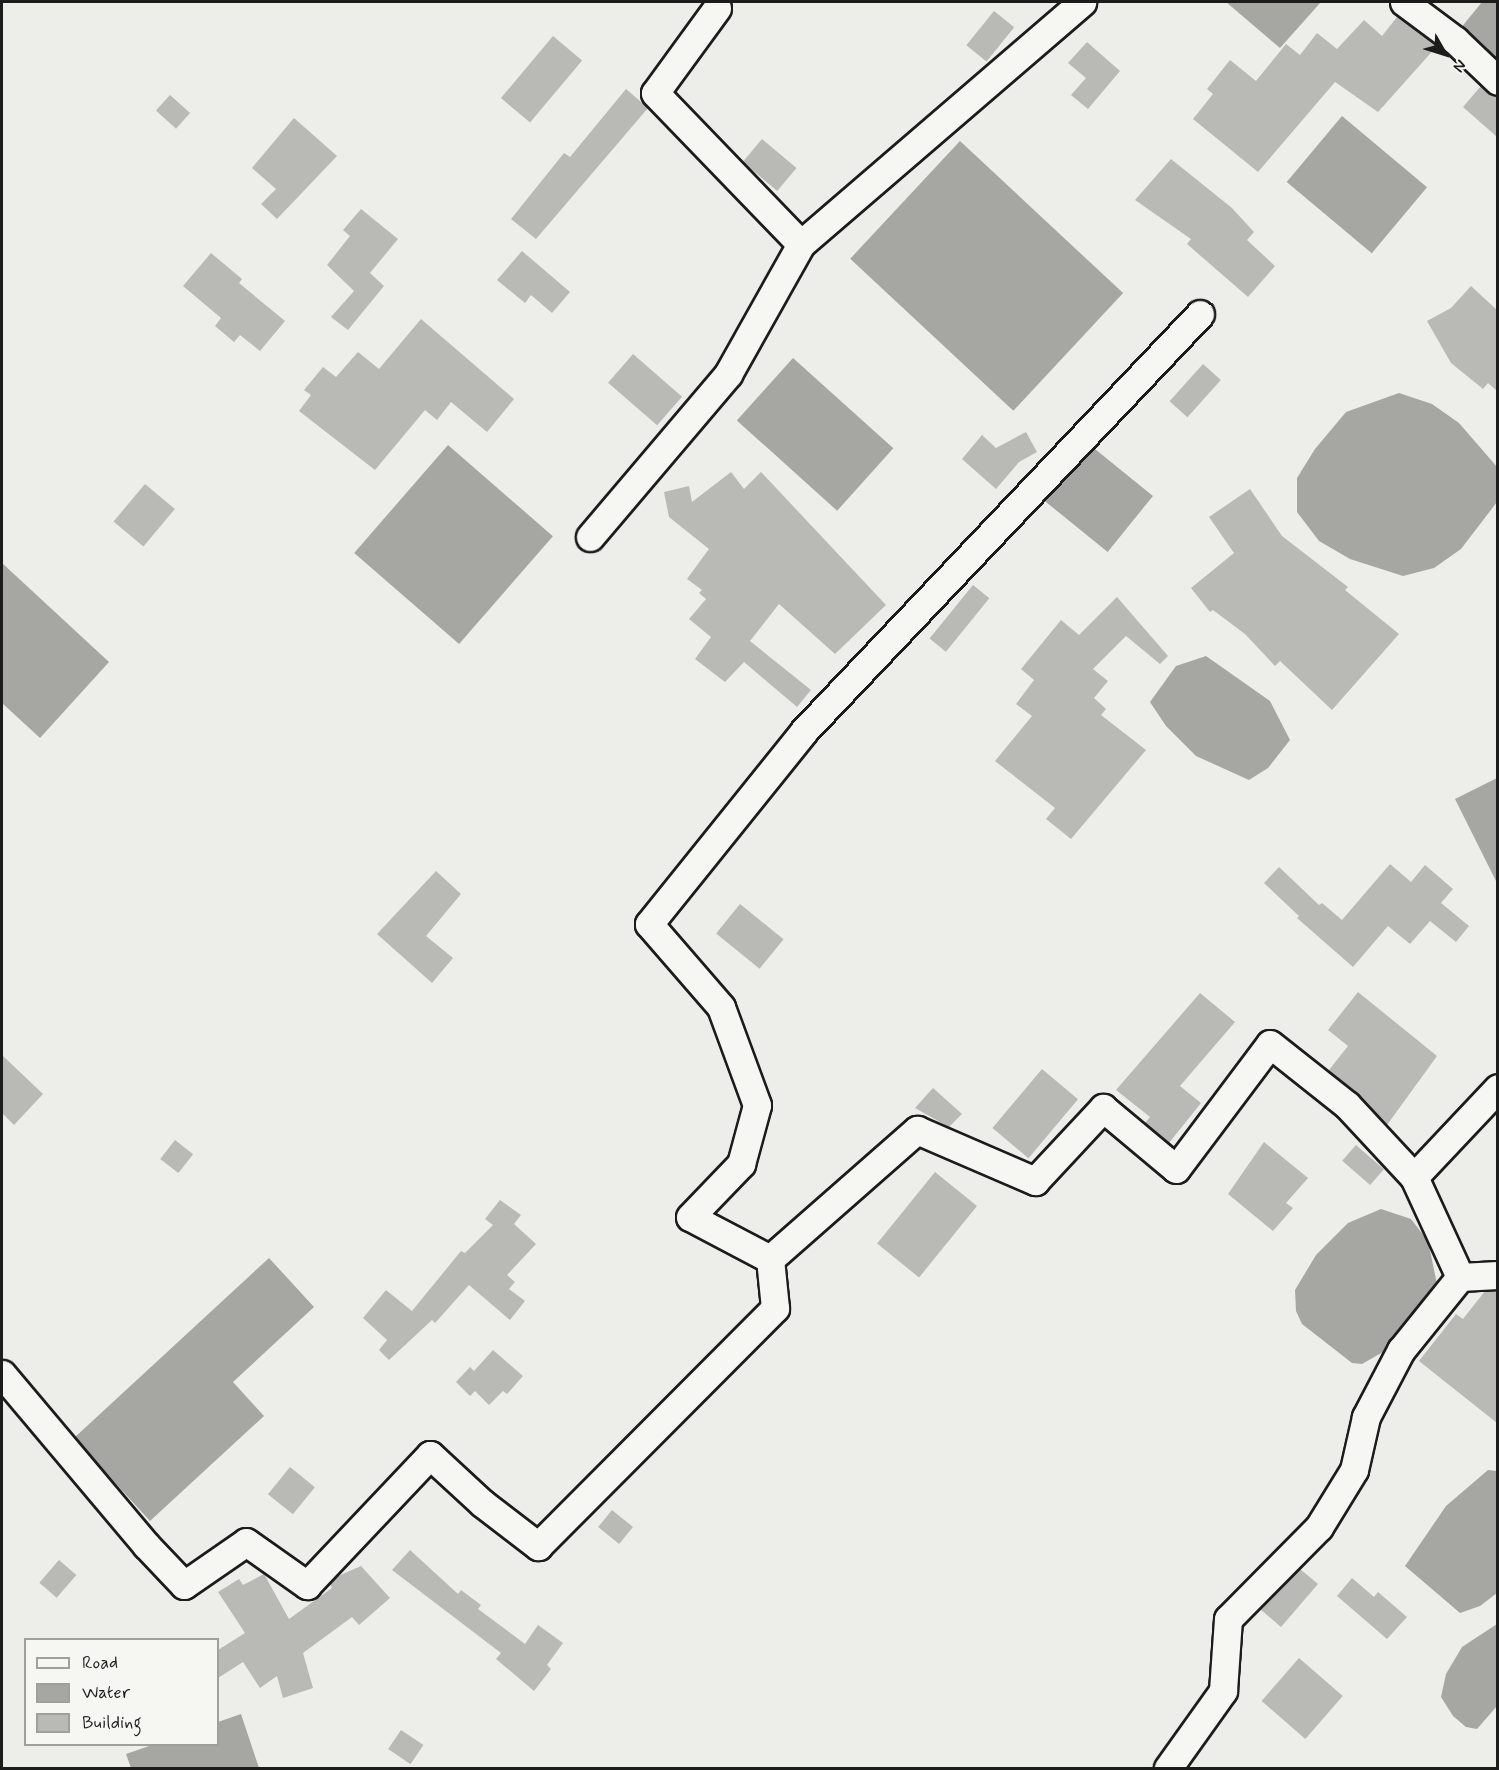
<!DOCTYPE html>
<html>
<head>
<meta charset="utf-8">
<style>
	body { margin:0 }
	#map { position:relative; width:1499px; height:1770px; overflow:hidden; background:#edede9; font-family:Mynerve,sans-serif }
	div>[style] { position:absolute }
	.water>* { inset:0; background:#a6a6a3; transform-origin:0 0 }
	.building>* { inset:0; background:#b9b9b6; transform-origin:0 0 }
	.roads { filter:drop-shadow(2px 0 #1c1c1c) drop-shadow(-2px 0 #1c1c1c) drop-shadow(0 2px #1c1c1c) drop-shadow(0 -2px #1c1c1c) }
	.minor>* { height:27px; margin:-13.5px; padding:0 13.5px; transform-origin:13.5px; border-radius:13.5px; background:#f6f6f2 }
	span { translate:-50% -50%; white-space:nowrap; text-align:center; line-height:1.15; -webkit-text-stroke:5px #f6f6f2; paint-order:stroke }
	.frame { position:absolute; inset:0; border:3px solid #1c1c1c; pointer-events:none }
	.legend { position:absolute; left:24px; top:1638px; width:195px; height:108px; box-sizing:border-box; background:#f6f6f2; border:2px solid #9f9f9c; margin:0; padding:8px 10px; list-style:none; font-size:18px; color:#1c1c1c }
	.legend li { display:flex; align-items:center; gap:12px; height:30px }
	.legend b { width:30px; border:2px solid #9f9f9c }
	.north { position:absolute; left:1415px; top:24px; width:60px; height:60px; -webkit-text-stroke:4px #f6f6f2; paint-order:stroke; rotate:129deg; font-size:16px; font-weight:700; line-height:24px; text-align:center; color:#1c1c1c }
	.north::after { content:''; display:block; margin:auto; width:21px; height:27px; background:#1c1c1c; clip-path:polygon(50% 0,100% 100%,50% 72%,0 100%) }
</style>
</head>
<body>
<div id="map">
	<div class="water">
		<i style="clip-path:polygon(1226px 2px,1321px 2px,1280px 48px)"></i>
		<i style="clip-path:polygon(1482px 2px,1497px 2px,1497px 59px,1460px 29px)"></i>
		<i style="left:1342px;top:116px;width:111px;height:86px;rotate:40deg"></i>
		<i style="left:960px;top:141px;width:223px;height:161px;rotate:43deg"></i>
		<i style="left:793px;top:358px;width:135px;height:84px;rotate:42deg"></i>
		<i style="clip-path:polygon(1399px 393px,1432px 404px,1459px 423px,1498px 468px,1497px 502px,1461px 549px,1434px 568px,1403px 576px,1350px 559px,1319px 541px,1297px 512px,1297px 478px,1315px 449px,1346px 412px)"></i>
		<i style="left:448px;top:445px;width:139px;height:143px;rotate:41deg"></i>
		<i style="left:1090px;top:445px;width:81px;height:72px;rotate:39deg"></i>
		<i style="clip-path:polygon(2px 563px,109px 662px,40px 738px,2px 703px)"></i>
		<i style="clip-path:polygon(1206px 656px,1270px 701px,1290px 740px,1268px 768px,1249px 780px,1196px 756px,1166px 726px,1150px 702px,1176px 666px)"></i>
		<i style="clip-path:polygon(1497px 778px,1497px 883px,1455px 799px)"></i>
		<i style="clip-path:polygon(1381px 1209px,1411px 1219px,1428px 1241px,1437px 1284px,1383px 1352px,1362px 1364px,1352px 1363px,1302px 1324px,1296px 1311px,1295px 1290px,1316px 1255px,1348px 1223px)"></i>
		<i style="clip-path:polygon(269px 1258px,314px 1307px,233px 1382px,264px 1416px,150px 1521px,74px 1438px)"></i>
		<i style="clip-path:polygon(1488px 1470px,1497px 1471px,1497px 1593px,1480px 1606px,1460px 1613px,1405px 1566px,1446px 1506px)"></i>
		<i style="clip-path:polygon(1497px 1624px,1497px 1706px,1477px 1729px,1466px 1727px,1453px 1716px,1441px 1697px,1446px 1674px,1462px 1647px)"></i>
		<i style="clip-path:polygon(241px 1714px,259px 1768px,131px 1768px,126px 1754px,152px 1745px,218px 1744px,218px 1722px)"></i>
	</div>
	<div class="building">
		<i style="left:994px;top:11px;width:26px;height:44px;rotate:39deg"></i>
		<i style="clip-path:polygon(1397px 17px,1437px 46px,1378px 112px,1335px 82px,1258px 172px,1193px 119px,1213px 94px,1207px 89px,1230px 60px,1256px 81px,1286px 44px,1300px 55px,1317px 33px,1337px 49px,1364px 20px,1382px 36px)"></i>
		<i style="left:553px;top:36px;width:38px;height:81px;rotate:40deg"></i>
		<i style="clip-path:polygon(1087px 42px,1120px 71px,1088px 109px,1071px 95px,1086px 78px,1068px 63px)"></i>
		<i style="clip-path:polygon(1481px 86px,1497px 97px,1497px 137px,1463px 107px)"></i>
		<i style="clip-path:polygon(626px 89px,648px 108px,536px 239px,511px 219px,564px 153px,570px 157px)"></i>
		<i style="left:170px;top:95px;width:27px;height:21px;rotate:42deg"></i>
		<i style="clip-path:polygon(294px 118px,337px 156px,277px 219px,261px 204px,276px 189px,252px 168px)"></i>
		<i style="left:762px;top:139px;width:45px;height:30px;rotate:40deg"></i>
		<i style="clip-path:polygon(1171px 159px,1232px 208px,1254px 232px,1247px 240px,1275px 266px,1248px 297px,1187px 244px,1191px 239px,1135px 200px)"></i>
		<i style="clip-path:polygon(361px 209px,398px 239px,370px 273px,384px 286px,348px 330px,331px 317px,354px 291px,327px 265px,350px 236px,343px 230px)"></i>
		<i style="clip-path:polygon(522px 251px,570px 292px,552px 313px,531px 295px,525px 303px,497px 280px)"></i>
		<i style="clip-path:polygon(211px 253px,242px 279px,239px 283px,285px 321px,260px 351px,240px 335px,234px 342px,215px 326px,221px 318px,183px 286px)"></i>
		<i style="clip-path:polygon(1471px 286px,1497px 310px,1497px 391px,1488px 383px,1483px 389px,1451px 363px,1427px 321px,1451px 308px)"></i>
		<i style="clip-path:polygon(421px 319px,514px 399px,487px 432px,451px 402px,437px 420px,425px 410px,375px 470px,299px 411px,311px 395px,304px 390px,323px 367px,336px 377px,358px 352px,379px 369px)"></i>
		<i style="left:633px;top:354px;width:65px;height:38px;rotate:41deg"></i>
		<i style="left:1203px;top:364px;width:24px;height:50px;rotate:42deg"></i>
		<i style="clip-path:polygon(1026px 432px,1037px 452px,1019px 462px,996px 489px,962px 459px,982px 435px,996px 448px)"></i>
		<i style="clip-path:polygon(731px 472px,744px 489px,761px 472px,886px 605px,835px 654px,779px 604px,750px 641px,811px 690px,797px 707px,744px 662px,725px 682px,695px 659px,711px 637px,689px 619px,706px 599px,699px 593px,702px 590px,687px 579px,709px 549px,669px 517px,664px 492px,689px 486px,692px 502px)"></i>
		<i style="left:145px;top:484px;width:39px;height:49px;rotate:40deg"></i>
		<i style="clip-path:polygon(1250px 489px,1282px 536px,1348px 587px,1345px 590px,1399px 634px,1332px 710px,1280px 661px,1275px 666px,1245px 634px,1213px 610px,1210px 612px,1191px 588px,1234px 553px,1209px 517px)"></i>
		<i style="left:973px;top:585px;width:21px;height:69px;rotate:39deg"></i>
		<i style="clip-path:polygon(1117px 597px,1168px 656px,1160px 664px,1126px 636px,1093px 669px,1108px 681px,1094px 698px,1106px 709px,1101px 715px,1146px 750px,1071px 839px,1046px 819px,1055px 808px,995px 761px,1032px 716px,1016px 704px,1034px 680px,1021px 669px,1061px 620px,1079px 635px)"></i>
		<i style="clip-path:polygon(1390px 864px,1411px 882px,1425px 865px,1453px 889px,1441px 903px,1469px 926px,1456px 942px,1430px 921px,1410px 944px,1388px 926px,1353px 967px,1297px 918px,1299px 916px,1264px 883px,1279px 867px,1319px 905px,1322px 903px,1342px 920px)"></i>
		<i style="clip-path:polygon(436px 871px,461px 894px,426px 936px,453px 958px,432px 983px,377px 934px)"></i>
		<i style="left:740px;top:904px;width:56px;height:38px;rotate:39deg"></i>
		<i style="clip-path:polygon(1358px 992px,1437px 1056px,1387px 1125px,1329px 1070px,1348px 1046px,1328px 1030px)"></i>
		<i style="clip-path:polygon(1200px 993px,1235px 1022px,1180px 1086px,1201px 1103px,1169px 1143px,1145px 1123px,1150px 1117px,1116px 1090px)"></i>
		<i style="clip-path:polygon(2px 1055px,43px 1094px,14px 1125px,2px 1113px)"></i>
		<i style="left:1042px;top:1069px;width:47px;height:77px;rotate:40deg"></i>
		<i style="clip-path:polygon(933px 1088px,962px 1114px,949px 1127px,915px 1108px)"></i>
		<i style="left:175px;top:1140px;width:23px;height:24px;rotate:38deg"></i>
		<i style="clip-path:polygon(1264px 1142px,1308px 1178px,1286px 1203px,1293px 1208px,1273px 1231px,1228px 1194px)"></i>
		<i style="left:1356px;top:1145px;width:37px;height:21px;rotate:41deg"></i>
		<i style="left:935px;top:1172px;width:54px;height:92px;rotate:39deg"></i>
		<i style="clip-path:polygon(500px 1200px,521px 1215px,514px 1224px,536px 1244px,507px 1275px,515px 1282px,509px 1289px,525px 1301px,510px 1320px,469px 1285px,435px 1323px,432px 1320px,389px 1360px,379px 1350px,387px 1340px,363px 1318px,386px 1290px,412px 1311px,461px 1251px,465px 1253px,493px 1225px,485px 1219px)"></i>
		<i style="clip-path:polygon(1485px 1291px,1497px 1291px,1497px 1423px,1419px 1361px,1456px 1314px,1463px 1319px)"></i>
		<i style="clip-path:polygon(493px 1350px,523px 1376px,507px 1394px,503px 1391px,489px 1405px,475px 1391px,470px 1396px,456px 1382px,470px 1367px,474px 1371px)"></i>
		<i style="left:290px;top:1467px;width:32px;height:35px;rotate:39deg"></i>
		<i style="left:612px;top:1510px;width:27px;height:22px;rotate:39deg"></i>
		<i style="clip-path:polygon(410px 1550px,458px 1594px,461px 1590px,481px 1605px,478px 1609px,525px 1644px,538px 1625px,563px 1643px,547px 1665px,551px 1669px,534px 1691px,496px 1659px,501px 1653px,392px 1570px)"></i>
		<i style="left:59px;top:1560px;width:23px;height:30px;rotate:41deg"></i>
		<i style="clip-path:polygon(361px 1566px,390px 1598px,359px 1625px,352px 1617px,303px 1653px,313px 1688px,283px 1698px,277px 1676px,260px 1688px,243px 1662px,218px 1678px,218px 1650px,245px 1633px,218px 1592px,239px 1579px,243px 1585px,264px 1574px,289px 1619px,332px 1588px,330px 1584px,336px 1577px)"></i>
		<i style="clip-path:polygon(1300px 1569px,1318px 1584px,1281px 1627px,1260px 1609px)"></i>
		<i style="clip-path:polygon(1352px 1578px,1374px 1597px,1378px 1592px,1407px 1617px,1387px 1639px,1337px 1596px)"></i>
		<i style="left:1299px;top:1658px;width:58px;height:57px;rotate:41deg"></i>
		<i style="left:401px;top:1730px;width:27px;height:23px;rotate:34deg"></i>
	</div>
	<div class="roads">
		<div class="minor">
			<i style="left:1404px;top:2px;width:64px;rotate:36.7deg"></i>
			<i style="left:1455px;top:40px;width:59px;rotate:43.6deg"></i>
			<i style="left:717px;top:8px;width:105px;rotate:126.1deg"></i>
			<i style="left:655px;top:93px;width:210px;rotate:46deg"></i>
			<i style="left:801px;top:244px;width:371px;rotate:-40.7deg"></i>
			<i style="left:590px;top:537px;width:214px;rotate:-49.7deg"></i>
			<i style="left:728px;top:374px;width:149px;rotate:-60.7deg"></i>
			<i style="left:1414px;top:1177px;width:122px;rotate:-46.7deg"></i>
			<i style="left:770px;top:1259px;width:90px;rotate:-152.3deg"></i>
			<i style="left:690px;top:1217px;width:74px;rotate:-46.1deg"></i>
			<i style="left:741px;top:1164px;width:61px;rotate:-74.8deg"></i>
			<i style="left:757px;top:1105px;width:104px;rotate:-110.2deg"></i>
			<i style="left:721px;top:1007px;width:110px;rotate:-130.9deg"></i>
			<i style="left:649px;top:924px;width:248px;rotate:-51.2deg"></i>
			<i style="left:804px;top:731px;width:575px;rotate:-46.48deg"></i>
			<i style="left:1460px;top:1277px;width:38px;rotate:-3deg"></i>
			<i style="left:2px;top:1374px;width:224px;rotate:49.9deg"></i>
			<i style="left:146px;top:1545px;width:55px;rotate:46.5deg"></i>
			<i style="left:184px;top:1585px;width:75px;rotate:-34.7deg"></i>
			<i style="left:246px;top:1542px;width:75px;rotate:35.2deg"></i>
			<i style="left:307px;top:1585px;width:179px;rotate:-46.6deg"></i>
			<i style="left:430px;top:1455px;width:71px;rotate:42.7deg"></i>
			<i style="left:482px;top:1503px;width:71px;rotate:37.5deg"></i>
			<i style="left:538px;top:1546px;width:336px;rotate:-45.1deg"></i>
			<i style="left:775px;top:1308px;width:49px;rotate:-95.8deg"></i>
			<i style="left:770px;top:1259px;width:196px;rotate:-41.3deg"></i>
			<i style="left:917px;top:1130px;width:129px;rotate:23.4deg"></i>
			<i style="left:1035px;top:1181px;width:100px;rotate:-47deg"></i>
			<i style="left:1103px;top:1108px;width:95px;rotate:39.9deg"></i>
			<i style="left:1176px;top:1169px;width:156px;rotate:-53.1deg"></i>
			<i style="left:1270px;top:1044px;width:98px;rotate:38.4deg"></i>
			<i style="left:1347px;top:1105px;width:98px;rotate:47.1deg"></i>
			<i style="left:1414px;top:1177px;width:110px;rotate:65.3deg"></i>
			<i style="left:1460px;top:1277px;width:94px;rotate:128.9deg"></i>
			<i style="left:1401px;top:1350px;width:76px;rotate:117.6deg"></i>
			<i style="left:1366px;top:1417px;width:54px;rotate:102.8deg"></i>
			<i style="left:1354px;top:1470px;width:67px;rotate:121.6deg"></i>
			<i style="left:1319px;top:1527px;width:129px;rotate:134.7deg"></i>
			<i style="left:1228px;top:1619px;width:72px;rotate:94deg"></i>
			<i style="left:1223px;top:1691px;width:95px;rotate:125.5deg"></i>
		</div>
	</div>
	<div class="frame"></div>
	<ul class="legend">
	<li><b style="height:8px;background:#f6f6f2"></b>Road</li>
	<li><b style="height:16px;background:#a6a6a3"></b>Water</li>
	<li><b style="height:16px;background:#b9b9b6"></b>Building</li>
	</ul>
	<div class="north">N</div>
</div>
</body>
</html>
